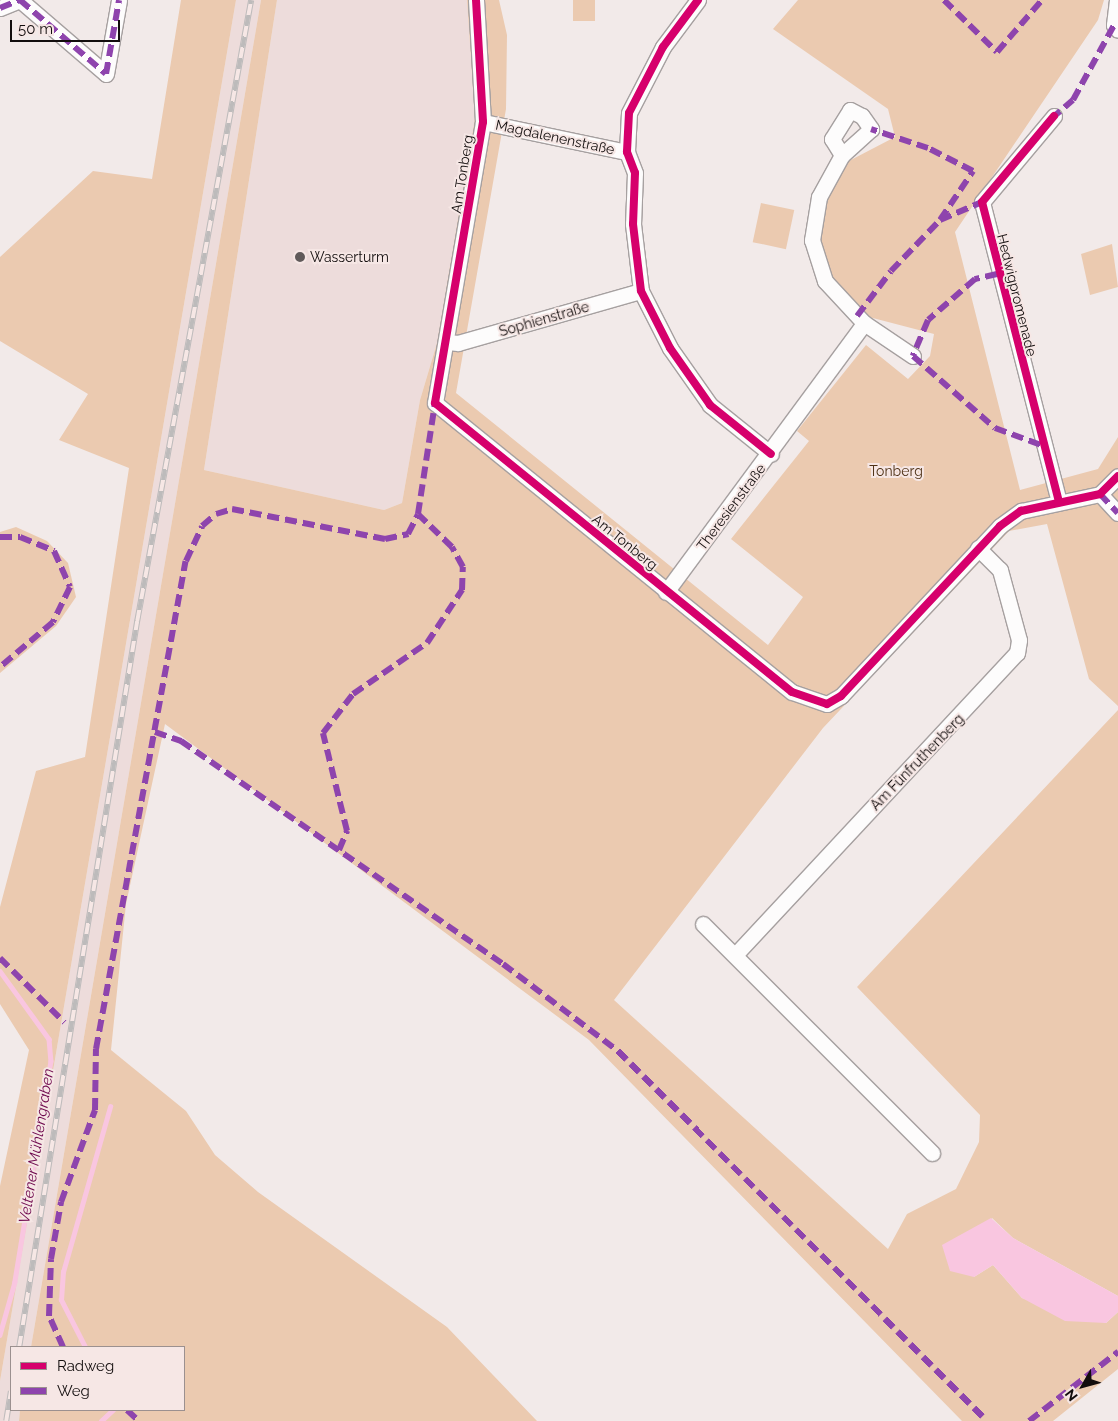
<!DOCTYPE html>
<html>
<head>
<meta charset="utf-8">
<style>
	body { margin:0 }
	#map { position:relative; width:1118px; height:1421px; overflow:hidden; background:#f2eae9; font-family:Raleway,sans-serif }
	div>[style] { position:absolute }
	.built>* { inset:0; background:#eddcdb }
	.green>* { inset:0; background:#ebcab0; transform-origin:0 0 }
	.water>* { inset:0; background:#f9c6e0 }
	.stream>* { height:4.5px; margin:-2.25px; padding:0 2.25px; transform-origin:2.25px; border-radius:2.25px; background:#f9c6e0 }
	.roads { filter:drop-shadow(1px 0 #a6a0a0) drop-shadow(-1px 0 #a6a0a0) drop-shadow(0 1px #a6a0a0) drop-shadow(0 -1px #a6a0a0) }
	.minor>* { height:15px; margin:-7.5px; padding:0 7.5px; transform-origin:7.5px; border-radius:7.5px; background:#fdfcfc }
	.rail>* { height:5.5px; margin-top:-2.75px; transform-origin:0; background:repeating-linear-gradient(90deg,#f6e7e5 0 11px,#bdbbbb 0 22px); box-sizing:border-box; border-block:1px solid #bdbbbb }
	.quiet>* { height:6px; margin-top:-3px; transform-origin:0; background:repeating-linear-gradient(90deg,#8e44ad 0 12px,transparent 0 18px) }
	.cycleway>* { height:8px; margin:-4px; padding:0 4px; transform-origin:4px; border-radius:4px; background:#d6006c }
	.dots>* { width:14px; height:14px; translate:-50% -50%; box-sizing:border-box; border:2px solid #f6e7e5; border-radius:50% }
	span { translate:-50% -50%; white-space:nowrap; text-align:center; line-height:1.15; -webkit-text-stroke:4px #f6e7e5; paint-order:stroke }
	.street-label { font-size:14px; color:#120d0d }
	.poi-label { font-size:14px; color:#120d0d }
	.left { translate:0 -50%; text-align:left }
	.park-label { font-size:14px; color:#4e3115 }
	.water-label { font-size:15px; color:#6e074d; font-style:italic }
	.legend { position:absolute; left:10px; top:1346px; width:175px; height:65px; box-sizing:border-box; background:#f6e7e5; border:1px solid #9b908f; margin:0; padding:6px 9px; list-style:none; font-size:15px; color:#120d0d }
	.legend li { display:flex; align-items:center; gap:10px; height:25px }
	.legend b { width:25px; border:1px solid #9b908f }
	.north { position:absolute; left:1058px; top:1361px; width:50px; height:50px; -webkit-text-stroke:4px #f6e7e5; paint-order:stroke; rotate:232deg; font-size:14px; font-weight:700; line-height:20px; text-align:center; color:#120d0d }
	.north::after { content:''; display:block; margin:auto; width:18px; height:22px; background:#120d0d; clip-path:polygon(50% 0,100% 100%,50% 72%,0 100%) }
	.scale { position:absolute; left:10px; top:20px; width:110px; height:22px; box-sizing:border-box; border:2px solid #120d0d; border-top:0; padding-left:6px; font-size:15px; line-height:18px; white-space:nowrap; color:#120d0d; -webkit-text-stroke:4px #f6e7e5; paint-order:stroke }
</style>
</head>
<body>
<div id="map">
	<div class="built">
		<i style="clip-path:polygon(236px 0,261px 0,31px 1347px,11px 1347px,11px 1410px,20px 1410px,19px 1421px,0 1421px,0 1381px)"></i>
		<i style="clip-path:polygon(277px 0,467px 0,475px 118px,437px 343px,420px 400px,402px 503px,384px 510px,204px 470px)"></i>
	</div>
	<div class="green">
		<i style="clip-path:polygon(181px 0,236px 0,0 1381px,0 1186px,29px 1050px,0 1004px,0 907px,36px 771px,85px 757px,129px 468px,59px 440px,88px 394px,0 341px,0 257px,93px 171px,152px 179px)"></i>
		<i style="clip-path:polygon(261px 0,277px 0,204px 470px,384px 510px,402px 503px,420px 400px,437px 343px,475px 118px,467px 0,499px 0,507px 35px,506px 109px,456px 393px,768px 645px,803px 597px,731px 539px,809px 441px,797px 431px,866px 345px,908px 379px,930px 356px,934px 334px,869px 317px,830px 278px,820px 239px,826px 197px,847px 162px,895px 137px,888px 109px,773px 29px,798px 0,1104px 0,1098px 20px,955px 232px,1020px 490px,1098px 469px,1118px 437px,1118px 706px,1089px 679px,1047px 524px,1009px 531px,823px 728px,614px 1000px,888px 1249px,907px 1214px,956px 1189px,979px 1142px,980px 1115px,857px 987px,1118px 710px,1118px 1296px,1013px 1238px,992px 1218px,974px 1277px,993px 1265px,1022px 1298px,1106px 1323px,1118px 1312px,1118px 1369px,1053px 1421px,962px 1421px,589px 1040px,165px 724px,126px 904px,111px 1050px,186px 1111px,215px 1155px,258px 1192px,447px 1327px,537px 1421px,19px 1421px,20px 1410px,184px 1410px,184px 1347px,31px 1347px)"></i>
		<i style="left:573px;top:0;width:22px;height:21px"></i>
		<i style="left:761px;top:203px;width:34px;height:40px;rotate:12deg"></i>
		<i style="clip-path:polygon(1112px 244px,1118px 287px,1090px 295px,1081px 254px)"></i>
		<i style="clip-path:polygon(16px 527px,47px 541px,68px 563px,76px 597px,56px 626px,0 673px,0 532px)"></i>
	</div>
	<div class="water">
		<i style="clip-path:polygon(991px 1218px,1013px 1238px,1118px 1296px,1118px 1312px,1106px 1323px,1065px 1321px,1022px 1298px,993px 1265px,974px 1277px,950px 1271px,942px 1245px)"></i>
	</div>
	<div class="stream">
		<i style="left:0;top:971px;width:84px;rotate:54.2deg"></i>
		<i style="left:49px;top:1039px;width:22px;rotate:85deg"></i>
		<i style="left:51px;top:1061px;width:224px;rotate:99.3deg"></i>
		<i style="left:15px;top:1282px;width:55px;rotate:105.8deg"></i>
		<i style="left:85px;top:1347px;width:53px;rotate:-117.1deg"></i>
		<i style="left:61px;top:1300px;width:28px;rotate:-86deg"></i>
		<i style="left:63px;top:1272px;width:172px;rotate:-74.1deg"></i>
		<i style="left:101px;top:1421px;width:16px;rotate:-43deg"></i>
	</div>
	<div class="roads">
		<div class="minor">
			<i style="left:20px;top:0;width:113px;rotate:40.7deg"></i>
			<i style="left:106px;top:74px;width:75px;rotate:-80deg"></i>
			<i style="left:476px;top:0;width:122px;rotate:86.7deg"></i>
			<i style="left:483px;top:122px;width:285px;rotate:99.7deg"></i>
			<i style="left:435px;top:403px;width:459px;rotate:39deg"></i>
			<i style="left:792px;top:692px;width:37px;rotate:19deg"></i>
			<i style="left:827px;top:704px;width:16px;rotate:-30deg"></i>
			<i style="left:841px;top:696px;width:233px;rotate:-46.9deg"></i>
			<i style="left:1000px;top:526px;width:26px;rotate:-36deg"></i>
			<i style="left:1021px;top:511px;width:81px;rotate:-12.1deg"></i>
			<i style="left:1100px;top:494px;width:25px;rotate:-45deg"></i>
			<i style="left:698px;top:0;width:59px;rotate:126.7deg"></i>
			<i style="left:663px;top:47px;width:74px;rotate:117.3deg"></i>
			<i style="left:629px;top:113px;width:39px;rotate:93deg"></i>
			<i style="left:627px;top:152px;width:22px;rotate:69deg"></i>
			<i style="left:635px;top:173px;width:51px;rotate:92.2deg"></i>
			<i style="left:633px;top:224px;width:67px;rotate:83.2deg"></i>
			<i style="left:641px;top:291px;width:64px;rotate:63deg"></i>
			<i style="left:670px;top:348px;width:70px;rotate:54.9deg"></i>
			<i style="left:710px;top:405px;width:78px;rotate:38.8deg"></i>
			<i style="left:1117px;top:0;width:25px;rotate:97deg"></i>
			<i style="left:1114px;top:25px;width:6px;rotate:51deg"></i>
			<i style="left:0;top:8px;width:22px;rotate:-22deg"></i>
			<i style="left:1054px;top:116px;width:112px;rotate:129.9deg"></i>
			<i style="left:982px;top:202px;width:310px;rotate:75.6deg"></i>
			<i style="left:483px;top:122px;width:147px;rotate:11.8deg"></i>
			<i style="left:842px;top:155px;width:19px;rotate:-122deg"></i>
			<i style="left:832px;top:139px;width:34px;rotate:-58deg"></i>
			<i style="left:850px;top:110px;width:13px;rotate:27deg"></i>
			<i style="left:862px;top:116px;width:16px;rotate:55deg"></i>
			<i style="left:871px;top:129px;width:39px;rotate:138deg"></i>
			<i style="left:842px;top:155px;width:48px;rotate:118.7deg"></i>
			<i style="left:819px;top:197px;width:44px;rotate:99.2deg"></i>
			<i style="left:812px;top:240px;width:43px;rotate:72.4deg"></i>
			<i style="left:825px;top:281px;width:57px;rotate:47.1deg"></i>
			<i style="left:864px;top:323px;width:59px;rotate:34deg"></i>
			<i style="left:447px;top:342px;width:11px;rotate:5deg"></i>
			<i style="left:458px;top:343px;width:190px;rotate:-15.9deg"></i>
			<i style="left:1100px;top:494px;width:26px;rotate:47deg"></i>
			<i style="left:666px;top:592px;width:334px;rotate:-53.6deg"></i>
			<i style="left:703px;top:924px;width:324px;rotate:45deg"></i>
			<i style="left:735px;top:955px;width:413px;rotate:-47deg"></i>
			<i style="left:1017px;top:653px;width:13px;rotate:-81deg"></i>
			<i style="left:1019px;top:640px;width:73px;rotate:-105.2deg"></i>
			<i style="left:1000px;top:570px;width:31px;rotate:-135deg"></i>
		</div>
	</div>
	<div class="rail">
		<i style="left:19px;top:1347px;width:736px;rotate:-80.77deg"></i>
		<i style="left:137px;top:621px;width:631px;rotate:-79.6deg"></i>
		<i style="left:6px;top:1421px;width:30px;rotate:-81deg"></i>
	</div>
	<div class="quiet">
		<i style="left:20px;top:0;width:113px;rotate:40.7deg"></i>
		<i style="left:106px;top:74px;width:75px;rotate:-80deg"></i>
		<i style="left:944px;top:0;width:74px;rotate:44.5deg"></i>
		<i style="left:997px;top:52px;width:69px;rotate:-49.1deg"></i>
		<i style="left:0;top:8px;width:22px;rotate:-22deg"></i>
		<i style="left:1051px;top:119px;width:29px;rotate:-41deg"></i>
		<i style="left:1073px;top:100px;width:85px;rotate:-61.3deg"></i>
		<i style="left:940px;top:220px;width:46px;rotate:-23.2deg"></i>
		<i style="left:997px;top:274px;width:23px;rotate:167deg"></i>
		<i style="left:975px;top:279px;width:62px;rotate:138.9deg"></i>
		<i style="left:928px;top:320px;width:39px;rotate:113deg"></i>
		<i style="left:913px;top:356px;width:109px;rotate:41.3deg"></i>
		<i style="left:995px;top:428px;width:52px;rotate:20.2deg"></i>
		<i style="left:857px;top:316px;width:56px;rotate:-52.9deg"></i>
		<i style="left:891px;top:271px;width:71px;rotate:-46.1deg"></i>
		<i style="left:940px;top:220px;width:59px;rotate:-56deg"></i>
		<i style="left:973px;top:171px;width:51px;rotate:-152.9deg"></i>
		<i style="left:928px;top:148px;width:60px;rotate:-161.6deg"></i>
		<i style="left:1100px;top:494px;width:26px;rotate:47deg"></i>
		<i style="left:0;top:537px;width:20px"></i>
		<i style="left:20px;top:537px;width:37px;rotate:22deg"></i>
		<i style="left:54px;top:551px;width:39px;rotate:66deg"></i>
		<i style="left:70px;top:587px;width:39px;rotate:116deg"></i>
		<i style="left:53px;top:622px;width:70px;rotate:139.7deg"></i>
		<i style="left:155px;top:732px;width:28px;rotate:19deg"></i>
		<i style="left:181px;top:741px;width:392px;rotate:34.7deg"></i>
		<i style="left:503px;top:964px;width:144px;rotate:37.1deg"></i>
		<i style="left:618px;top:1051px;width:517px;rotate:45.08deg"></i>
		<i style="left:339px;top:850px;width:21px;rotate:-67deg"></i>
		<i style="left:347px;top:831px;width:101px;rotate:-103.8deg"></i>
		<i style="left:323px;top:733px;width:49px;rotate:-52.4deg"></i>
		<i style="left:353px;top:694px;width:90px;rotate:-34.6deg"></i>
		<i style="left:427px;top:643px;width:64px;rotate:-56.6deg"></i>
		<i style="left:462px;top:590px;width:23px;rotate:-88deg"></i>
		<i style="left:463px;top:567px;width:23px;rotate:-119deg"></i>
		<i style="left:452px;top:547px;width:47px;rotate:-135.9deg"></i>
		<i style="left:0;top:958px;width:91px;rotate:45deg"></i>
		<i style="left:63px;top:1347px;width:34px;rotate:-114deg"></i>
		<i style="left:49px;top:1316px;width:57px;rotate:-88deg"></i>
		<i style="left:51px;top:1259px;width:58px;rotate:-80deg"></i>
		<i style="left:61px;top:1202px;width:98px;rotate:-69.7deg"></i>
		<i style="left:95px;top:1110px;width:61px;rotate:-89.1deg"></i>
		<i style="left:96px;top:1049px;width:496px;rotate:-79.6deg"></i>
		<i style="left:186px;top:561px;width:38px;rotate:-65deg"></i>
		<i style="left:202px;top:526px;width:18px;rotate:-41deg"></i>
		<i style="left:216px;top:514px;width:17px;rotate:-17deg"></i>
		<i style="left:232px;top:509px;width:156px;rotate:11.1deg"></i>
		<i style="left:385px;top:539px;width:24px;rotate:-12deg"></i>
		<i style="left:408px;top:534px;width:22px;rotate:-63deg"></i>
		<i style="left:418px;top:514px;width:112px;rotate:-81.3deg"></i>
		<i style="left:127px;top:1410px;width:16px;rotate:43deg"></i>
		<i style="left:1029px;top:1421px;width:113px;rotate:-37.8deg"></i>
	</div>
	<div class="cycleway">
		<i style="left:476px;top:0;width:122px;rotate:86.7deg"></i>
		<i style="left:483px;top:122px;width:285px;rotate:99.7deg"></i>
		<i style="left:435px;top:403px;width:459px;rotate:39deg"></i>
		<i style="left:792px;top:692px;width:37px;rotate:19deg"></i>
		<i style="left:827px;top:704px;width:16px;rotate:-30deg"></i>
		<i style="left:841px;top:696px;width:233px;rotate:-46.9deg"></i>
		<i style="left:1000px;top:526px;width:26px;rotate:-36deg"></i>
		<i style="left:1021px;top:511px;width:81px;rotate:-12.1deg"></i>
		<i style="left:1100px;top:494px;width:25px;rotate:-45deg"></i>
		<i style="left:698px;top:0;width:59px;rotate:126.7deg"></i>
		<i style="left:663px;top:47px;width:74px;rotate:117.3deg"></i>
		<i style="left:629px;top:113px;width:39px;rotate:93deg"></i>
		<i style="left:627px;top:152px;width:22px;rotate:69deg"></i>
		<i style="left:635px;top:173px;width:51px;rotate:92.2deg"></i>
		<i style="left:633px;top:224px;width:67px;rotate:83.2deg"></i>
		<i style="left:641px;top:291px;width:64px;rotate:63deg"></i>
		<i style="left:670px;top:348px;width:70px;rotate:54.9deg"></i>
		<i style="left:710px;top:405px;width:78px;rotate:38.8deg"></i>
		<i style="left:1054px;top:116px;width:112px;rotate:129.9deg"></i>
		<i style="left:982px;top:202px;width:310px;rotate:75.6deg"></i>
	</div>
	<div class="dots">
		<i style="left:300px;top:257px;background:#605a5a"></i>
	</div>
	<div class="street-label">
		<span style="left:555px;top:137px;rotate:12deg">Magdalenenstraße</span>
		<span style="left:462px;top:174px;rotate:-81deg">Am Tonberg</span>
		<span style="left:1017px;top:295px;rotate:76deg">Hedwigpromenade</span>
		<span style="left:544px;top:319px;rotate:-16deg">Sophienstraße</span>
		<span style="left:731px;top:507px;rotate:-53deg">Theresienstraße</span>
		<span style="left:625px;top:542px;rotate:39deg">Am Tonberg</span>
		<span style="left:917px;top:762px;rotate:-46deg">Am Fünfruthenberg</span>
	</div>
	<div class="poi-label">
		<span class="left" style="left:310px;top:257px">Wasserturm</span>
	</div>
	<div class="park-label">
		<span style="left:896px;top:471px">Tonberg</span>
	</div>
	<div class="water-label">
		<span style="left:37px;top:1146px;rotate:-81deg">Veltener Mühlengraben</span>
	</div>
	<ul class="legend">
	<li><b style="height:6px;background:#d6006c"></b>Radweg</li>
	<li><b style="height:6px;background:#8e44ad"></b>Weg</li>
	</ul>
	<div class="north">N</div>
	<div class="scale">50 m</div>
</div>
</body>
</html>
